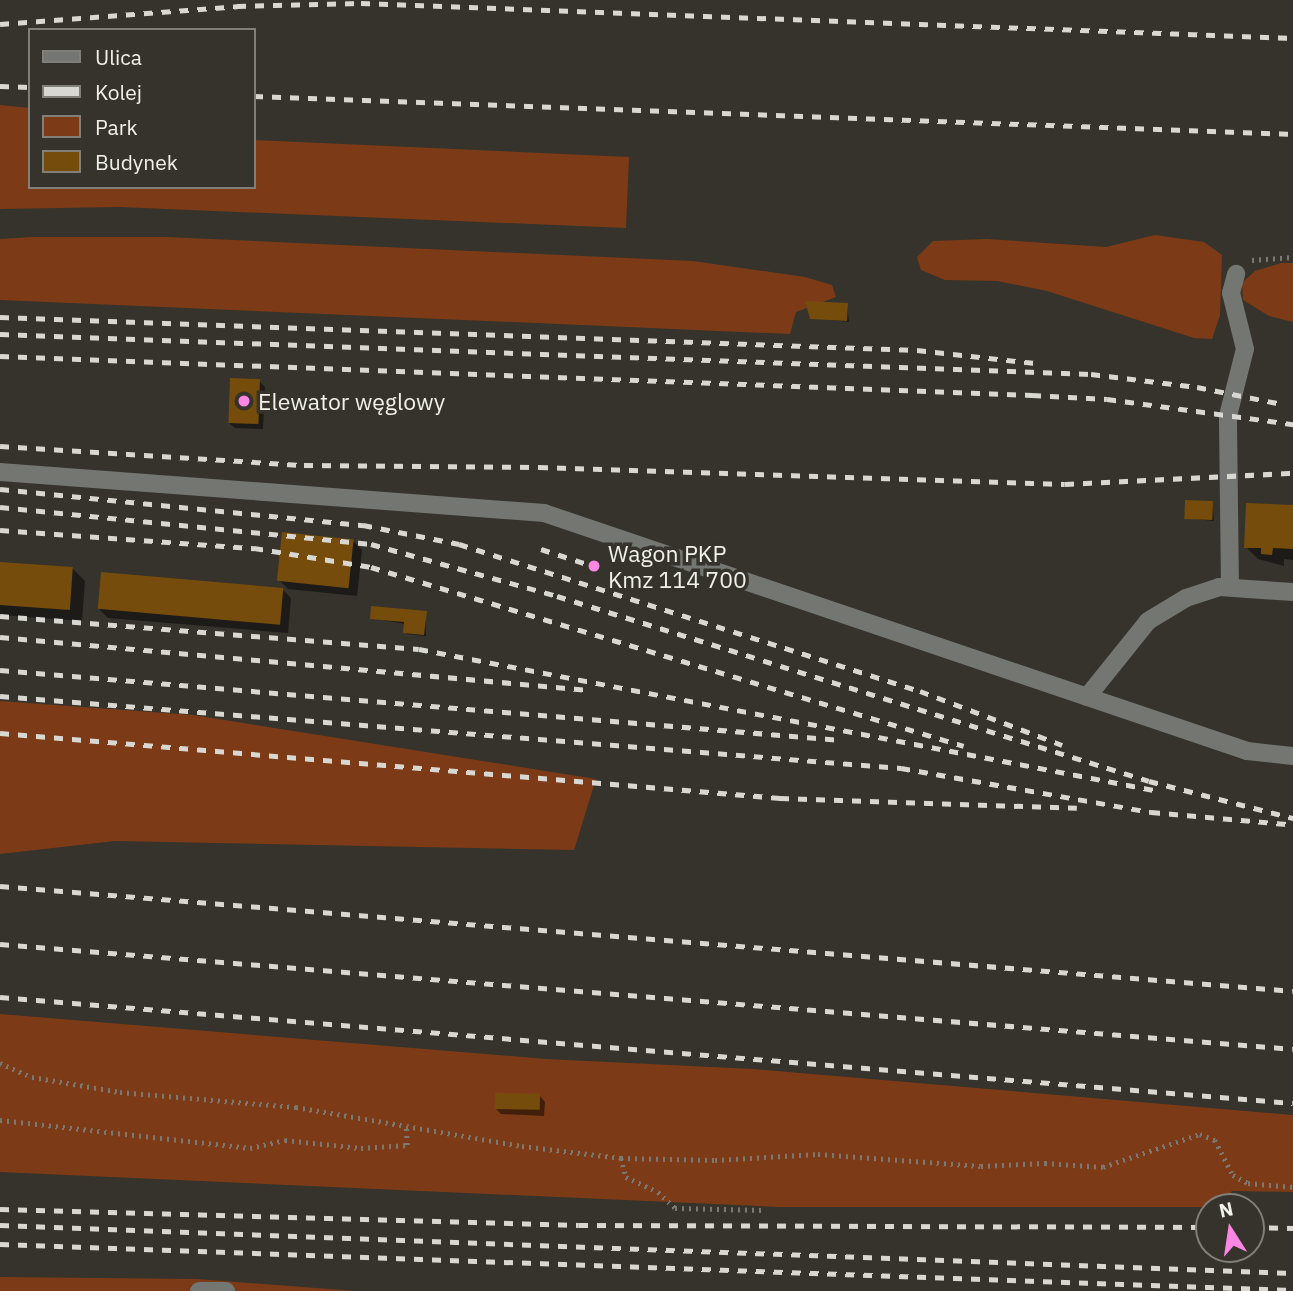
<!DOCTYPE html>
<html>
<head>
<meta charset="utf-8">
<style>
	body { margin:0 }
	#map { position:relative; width:1293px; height:1291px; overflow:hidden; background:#35332b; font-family:"IBM Plex Sans",sans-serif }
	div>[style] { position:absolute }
	.green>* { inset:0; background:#7c3b16 }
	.shadow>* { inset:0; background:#0007 }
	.building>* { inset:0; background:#764c0c; transform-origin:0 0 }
	.path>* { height:4.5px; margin-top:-2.25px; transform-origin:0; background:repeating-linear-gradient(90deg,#7b7972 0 2px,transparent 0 7px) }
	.minor>* { height:18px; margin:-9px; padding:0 9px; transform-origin:9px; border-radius:9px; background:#747672 }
	.rail>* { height:5px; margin-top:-2.5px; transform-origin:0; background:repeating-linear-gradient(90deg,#d8d7d1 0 9px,transparent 0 18px) }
	.dots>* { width:19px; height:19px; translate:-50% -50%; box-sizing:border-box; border:4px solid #35332b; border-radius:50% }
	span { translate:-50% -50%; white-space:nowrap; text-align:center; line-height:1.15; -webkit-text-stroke:7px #35332b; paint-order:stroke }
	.poi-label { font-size:23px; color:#f1f0eb }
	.left { translate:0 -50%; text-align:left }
	.legend { position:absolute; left:28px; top:28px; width:228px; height:161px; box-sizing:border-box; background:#35332b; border:2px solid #807f78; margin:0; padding:9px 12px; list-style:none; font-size:21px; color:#f1f0eb }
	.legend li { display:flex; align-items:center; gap:14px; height:35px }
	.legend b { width:35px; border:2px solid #807f78 }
	.north { position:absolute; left:1195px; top:1193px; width:70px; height:70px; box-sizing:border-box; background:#35332b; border:2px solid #807f78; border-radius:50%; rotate:348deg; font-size:19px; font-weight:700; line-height:28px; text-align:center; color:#f1f0eb }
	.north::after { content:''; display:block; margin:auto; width:24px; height:32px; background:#fc86e4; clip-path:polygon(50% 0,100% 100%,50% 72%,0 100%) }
</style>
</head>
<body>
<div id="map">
	<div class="green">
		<i style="clip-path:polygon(0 105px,30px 108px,30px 187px,254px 187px,254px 140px,629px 157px,626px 228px,119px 207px,0 209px)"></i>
		<i style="clip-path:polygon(1155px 235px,1204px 242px,1222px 255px,1220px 315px,1212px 339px,1194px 338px,1047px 291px,997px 281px,945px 280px,921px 270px,917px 257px,933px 241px,987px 239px,1106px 247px)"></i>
		<i style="clip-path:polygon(32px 237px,166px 237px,693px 261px,805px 277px,832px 285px,836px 297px,796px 312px,790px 334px,0 300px,0 239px)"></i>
		<i style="clip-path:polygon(1281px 263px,1293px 263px,1293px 322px,1269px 316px,1243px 300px,1242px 283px,1255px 271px)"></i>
		<i style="clip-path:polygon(0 701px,193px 715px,596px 779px,574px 850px,115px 841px,0 854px)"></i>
		<i style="clip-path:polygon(0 1014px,546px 1059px,753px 1069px,1293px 1115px,1293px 1192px,1232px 1191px,1219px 1207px,780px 1207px,0 1172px)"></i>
		<i style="clip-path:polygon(0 1277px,197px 1279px,356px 1291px,0 1291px)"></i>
	</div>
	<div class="shadow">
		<i style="clip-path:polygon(847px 305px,849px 322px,811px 318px)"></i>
		<i style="clip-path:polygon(259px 381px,265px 387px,263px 429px,235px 428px,229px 423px)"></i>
		<i style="clip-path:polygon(1212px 503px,1214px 521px,1186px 518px)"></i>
		<i style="clip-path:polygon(1293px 506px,1293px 560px,1284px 559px,1284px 566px,1258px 559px,1246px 547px)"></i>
		<i style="clip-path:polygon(353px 541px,362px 550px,357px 596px,288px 589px,279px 580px)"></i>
		<i style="clip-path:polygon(0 563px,73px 569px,85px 581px,82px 621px,0 615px)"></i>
		<i style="clip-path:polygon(282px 589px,291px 598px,288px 633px,108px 618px,99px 609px)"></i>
		<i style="clip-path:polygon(426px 612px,426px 636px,407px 634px,405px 624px,372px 618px)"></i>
		<i style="clip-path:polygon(540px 1096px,545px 1102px,544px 1116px,501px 1114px,495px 1108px)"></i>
	</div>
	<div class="building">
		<i style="clip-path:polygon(805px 301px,848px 303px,847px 321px,810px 319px)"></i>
		<i style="left:230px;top:378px;width:30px;height:45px;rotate:2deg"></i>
		<i style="left:1185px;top:500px;width:28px;height:19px;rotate:2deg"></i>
		<i style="clip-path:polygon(1246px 503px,1293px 505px,1293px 549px,1273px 548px,1272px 555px,1261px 554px,1261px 548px,1244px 548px)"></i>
		<i style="left:282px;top:532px;width:72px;height:49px;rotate:6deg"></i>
		<i style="left:0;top:562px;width:73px;height:43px;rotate:4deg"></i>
		<i style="left:101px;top:572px;width:183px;height:37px;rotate:5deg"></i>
		<i style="clip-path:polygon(371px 606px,427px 611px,424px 635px,403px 633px,404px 622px,370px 619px)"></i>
		<i style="left:495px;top:1093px;width:45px;height:16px;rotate:1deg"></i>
	</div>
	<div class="path">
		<i style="left:1252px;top:260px;width:41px;rotate:-4.2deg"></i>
		<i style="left:0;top:1063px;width:35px;rotate:24deg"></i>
		<i style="left:32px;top:1077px;width:89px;rotate:9.7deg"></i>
		<i style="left:120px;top:1092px;width:177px;rotate:4.9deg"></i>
		<i style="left:296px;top:1107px;width:229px;rotate:9.8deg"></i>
		<i style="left:522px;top:1146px;width:100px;rotate:6.9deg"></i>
		<i style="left:621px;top:1158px;width:94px;rotate:1.2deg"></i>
		<i style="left:715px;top:1160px;width:103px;rotate:-3.3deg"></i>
		<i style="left:818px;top:1154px;width:163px;rotate:4.2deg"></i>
		<i style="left:981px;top:1166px;width:64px;rotate:-2.7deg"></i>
		<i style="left:1045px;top:1163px;width:58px;rotate:3.9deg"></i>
		<i style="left:1103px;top:1167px;width:102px;rotate:-18.8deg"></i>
		<i style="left:1200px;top:1134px;width:16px;rotate:22deg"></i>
		<i style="left:1215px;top:1140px;width:39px;rotate:63deg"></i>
		<i style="left:1233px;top:1175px;width:17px;rotate:28deg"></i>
		<i style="left:1248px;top:1183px;width:45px;rotate:5.1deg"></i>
		<i style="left:0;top:1120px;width:252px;rotate:6.4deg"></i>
		<i style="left:250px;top:1148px;width:36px;rotate:-13deg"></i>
		<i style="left:285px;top:1140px;width:76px;rotate:6deg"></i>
		<i style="left:361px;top:1148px;width:46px;rotate:-3.7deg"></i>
		<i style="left:407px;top:1145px;width:20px;rotate:-93deg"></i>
		<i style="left:621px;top:1158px;width:20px;rotate:75deg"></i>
		<i style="left:626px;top:1177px;width:35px;rotate:25deg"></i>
		<i style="left:658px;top:1192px;width:23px;rotate:43deg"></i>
		<i style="left:675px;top:1208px;width:91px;rotate:1.3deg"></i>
	</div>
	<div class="minor">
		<i style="left:0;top:472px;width:546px;rotate:4.31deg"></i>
		<i style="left:544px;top:513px;width:742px;rotate:18.7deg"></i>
		<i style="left:1247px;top:751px;width:46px;rotate:6.2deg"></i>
		<i style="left:1230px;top:587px;width:171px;rotate:-90.7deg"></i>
		<i style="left:1228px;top:416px;width:69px;rotate:-75.8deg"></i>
		<i style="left:1245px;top:349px;width:58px;rotate:-104deg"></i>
		<i style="left:1231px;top:293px;width:20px;rotate:-75deg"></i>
		<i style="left:1087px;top:697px;width:97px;rotate:-51.2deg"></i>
		<i style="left:1148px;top:621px;width:44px;rotate:-31.2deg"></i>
		<i style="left:1186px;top:598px;width:35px;rotate:-18deg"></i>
		<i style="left:1219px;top:587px;width:74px;rotate:3.9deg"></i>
		<i style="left:199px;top:1291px;width:27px"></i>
	</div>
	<div class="rail">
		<i style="left:0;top:24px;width:238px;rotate:-4.3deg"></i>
		<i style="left:237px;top:6px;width:124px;rotate:-1.4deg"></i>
		<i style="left:361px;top:3px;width:933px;rotate:2.15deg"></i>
		<i style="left:0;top:86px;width:30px;rotate:2deg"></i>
		<i style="left:254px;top:96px;width:1040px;rotate:2.09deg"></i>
		<i style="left:0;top:317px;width:918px;rotate:2.06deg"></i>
		<i style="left:917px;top:350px;width:119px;rotate:6.3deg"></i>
		<i style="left:0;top:334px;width:1092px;rotate:2.1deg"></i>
		<i style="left:1091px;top:374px;width:107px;rotate:7deg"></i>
		<i style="left:1197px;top:387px;width:82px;rotate:11.3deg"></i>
		<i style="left:0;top:356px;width:1033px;rotate:2.16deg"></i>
		<i style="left:1032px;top:395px;width:75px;rotate:3.1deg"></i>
		<i style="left:1107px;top:399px;width:188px;rotate:7.7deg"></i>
		<i style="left:0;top:446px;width:305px;rotate:3.6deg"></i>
		<i style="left:304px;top:465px;width:235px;rotate:0.5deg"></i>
		<i style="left:539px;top:467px;width:526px;rotate:1.85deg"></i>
		<i style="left:1065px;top:484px;width:228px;rotate:-2.8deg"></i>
		<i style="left:0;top:489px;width:365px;rotate:5.7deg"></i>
		<i style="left:363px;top:525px;width:98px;rotate:11.2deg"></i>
		<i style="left:459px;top:544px;width:484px;rotate:17.7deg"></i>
		<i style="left:920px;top:691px;width:152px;rotate:20.8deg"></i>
		<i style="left:0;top:507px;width:373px;rotate:5.7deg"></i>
		<i style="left:371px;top:544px;width:193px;rotate:15.6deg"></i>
		<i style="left:557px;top:596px;width:620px;rotate:17.35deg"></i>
		<i style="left:1149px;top:781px;width:149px;rotate:14.4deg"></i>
		<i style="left:0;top:530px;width:255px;rotate:4.1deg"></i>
		<i style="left:254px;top:548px;width:119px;rotate:9.2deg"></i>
		<i style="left:371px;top:567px;width:619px;rotate:16.8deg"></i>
		<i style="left:541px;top:549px;width:81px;rotate:18deg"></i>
		<i style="left:0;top:616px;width:420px;rotate:4.5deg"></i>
		<i style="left:419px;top:649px;width:748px;rotate:10.86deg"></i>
		<i style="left:0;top:637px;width:591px;rotate:5.14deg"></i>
		<i style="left:0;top:670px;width:844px;rotate:4.76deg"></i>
		<i style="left:0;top:696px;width:904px;rotate:4.57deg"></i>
		<i style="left:901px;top:768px;width:254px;rotate:10deg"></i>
		<i style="left:1151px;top:812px;width:136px;rotate:5.1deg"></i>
		<i style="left:0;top:733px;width:783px;rotate:4.76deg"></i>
		<i style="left:780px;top:798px;width:297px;rotate:1.9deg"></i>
		<i style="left:0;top:886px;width:1297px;rotate:4.64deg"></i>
		<i style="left:0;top:944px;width:1297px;rotate:4.64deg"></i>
		<i style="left:0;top:997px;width:1297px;rotate:4.69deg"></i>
		<i style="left:0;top:1209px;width:579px;rotate:1.58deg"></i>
		<i style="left:579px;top:1225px;width:630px;rotate:0.18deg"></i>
		<i style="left:0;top:1225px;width:1294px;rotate:2.13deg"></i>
		<i style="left:1251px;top:1227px;width:42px;rotate:1.4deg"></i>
		<i style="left:0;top:1244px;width:1294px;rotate:2.04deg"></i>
	</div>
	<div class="dots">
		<i style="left:244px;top:401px;background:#fc86e4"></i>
		<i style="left:594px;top:566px;background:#fc86e4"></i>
	</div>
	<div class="poi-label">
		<span class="left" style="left:258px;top:401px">Elewator węglowy</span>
		<span class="left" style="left:608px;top:566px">Wagon PKP<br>Kmz 114 700</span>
	</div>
	<ul class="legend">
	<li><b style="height:9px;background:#747672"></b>Ulica</li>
	<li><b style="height:9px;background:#d8d7d1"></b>Kolej</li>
	<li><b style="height:19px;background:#7c3b16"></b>Park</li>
	<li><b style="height:19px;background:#764c0c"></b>Budynek</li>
	</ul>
	<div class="north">N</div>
</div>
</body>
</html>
